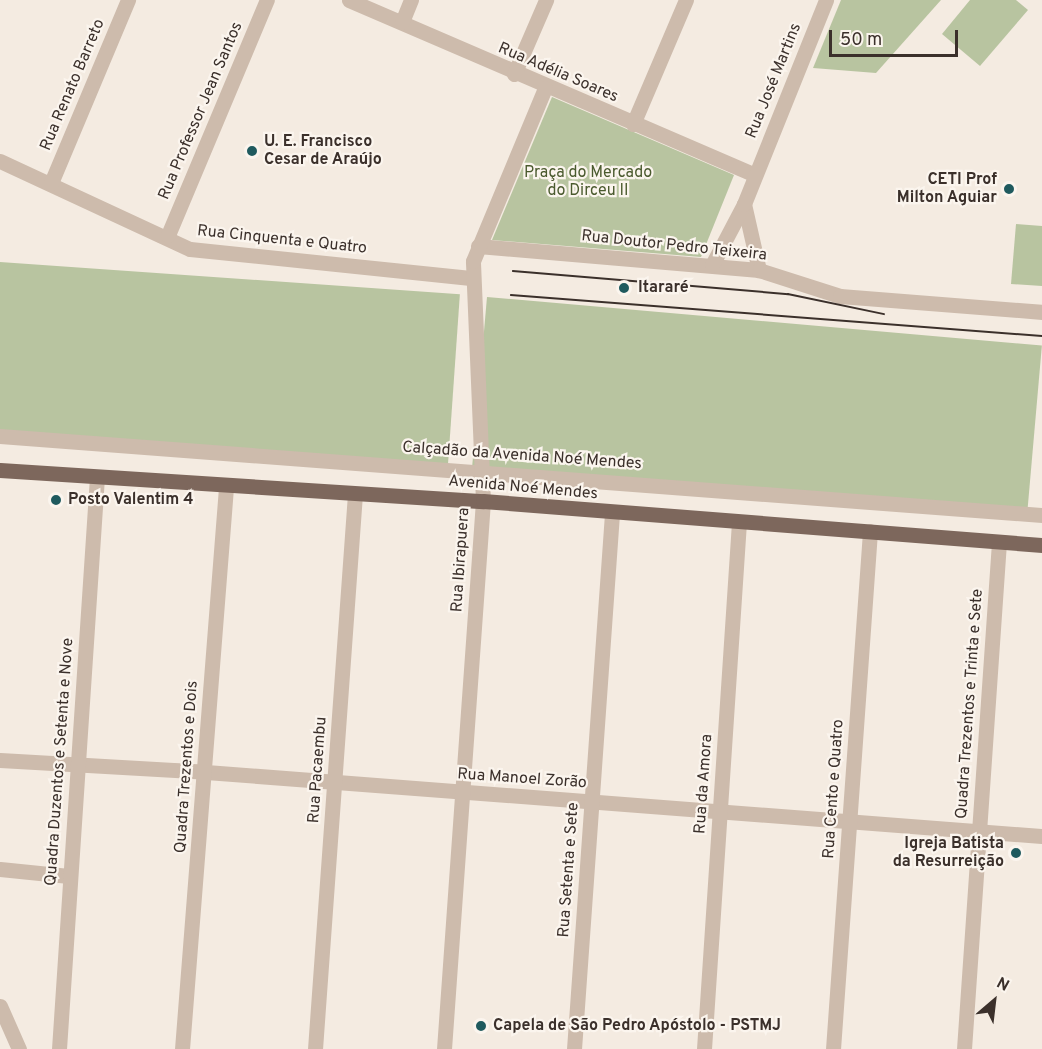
<!DOCTYPE html>
<html>
<head>
<meta charset="utf-8">
<style>
	body { margin:0 }
	#map { position:relative; width:1042px; height:1049px; overflow:hidden; background:#f4ebe1; font-family:Overpass,sans-serif }
	div>[style] { position:absolute }
	.green>* { inset:0; background:#b8c4a0; transform-origin:0 0 }
	.minor>* { height:15px; margin:-7.5px; padding:0 7.5px; transform-origin:7.5px; border-radius:7.5px; background:#cdbbac }
	.major>* { height:15px; margin:-7.5px; padding:0 7.5px; transform-origin:7.5px; border-radius:7.5px; background:#7d675c }
	.tram>* { height:1.5px; margin:-0.75px; padding:0 0.75px; transform-origin:0.75px; border-radius:0.75px; background:#3b302b }
	.dots>* { width:16px; height:16px; translate:-50% -50%; box-sizing:border-box; border:3px solid #fbf5ee; border-radius:50% }
	span { translate:-50% -50%; white-space:nowrap; text-align:center; line-height:1.15; -webkit-text-stroke:4.5px #fbf5ee; paint-order:stroke }
	.street-label { font-size:16px; color:#3b302b }
	.poi-label { font-size:16px; color:#3b302b; font-weight:700 }
	.left { translate:0 -50%; text-align:left }
	.right { translate:-100% -50%; text-align:right }
	.park-label { font-size:16px; color:#4a5a2e }
	.north { position:absolute; left:964px; top:971px; width:60px; height:60px; -webkit-text-stroke:4px #fbf5ee; paint-order:stroke; rotate:28deg; font-size:16px; font-weight:700; line-height:24px; text-align:center; color:#3b302b }
	.north::after { content:''; display:block; margin:auto; width:21px; height:27px; background:#3b302b; clip-path:polygon(50% 0,100% 100%,50% 72%,0 100%) }
	.scale { position:absolute; left:829px; top:30px; width:129px; height:27px; box-sizing:border-box; border:3px solid #3b302b; border-top:0; padding-left:8px; font-size:18px; line-height:21px; white-space:nowrap; color:#3b302b; -webkit-text-stroke:4px #fbf5ee; paint-order:stroke }
</style>
</head>
<body>
<div id="map">
	<div class="green">
		<i style="clip-path:polygon(841px 0,941px 0,876px 73px,813px 68px)"></i>
		<i style="clip-path:polygon(970px 0,1016px 0,1028px 10px,980px 66px,942px 34px)"></i>
		<i style="clip-path:polygon(552px 97px,734px 175px,701px 257px,492px 240px)"></i>
		<i style="clip-path:polygon(1016px 224px,1042px 226px,1042px 286px,1011px 284px)"></i>
		<i style="left:0;top:262px;width:461px;height:170px;rotate:4deg"></i>
		<i style="left:487px;top:297px;width:557px;height:169px;rotate:5deg"></i>
	</div>
	<div class="minor">
		<i style="left:349px;top:0;width:442px;rotate:23.3deg"></i>
		<i style="left:402px;top:22px;width:24px;rotate:-68deg"></i>
		<i style="left:514px;top:74px;width:81px;rotate:-66.6deg"></i>
		<i style="left:633px;top:124px;width:135px;rotate:-66.9deg"></i>
		<i style="left:0;top:161px;width:209px;rotate:24.9deg"></i>
		<i style="left:190px;top:249px;width:282px;rotate:5.9deg"></i>
		<i style="left:51px;top:183px;width:199px;rotate:-67.2deg"></i>
		<i style="left:744px;top:204px;width:68px;rotate:77.2deg"></i>
		<i style="left:168px;top:235px;width:255px;rotate:-67.2deg"></i>
		<i style="left:478px;top:246px;width:282px;rotate:4.9deg"></i>
		<i style="left:759px;top:270px;width:85px;rotate:17.8deg"></i>
		<i style="left:840px;top:296px;width:203px;rotate:4.5deg"></i>
		<i style="left:712px;top:265px;width:69px;rotate:-62.3deg"></i>
		<i style="left:744px;top:204px;width:220px;rotate:-68.1deg"></i>
		<i style="left:0;top:436px;width:1045px;rotate:4.34deg"></i>
		<i style="left:0;top:760px;width:206px;rotate:3.3deg"></i>
		<i style="left:206px;top:772px;width:838px;rotate:4.38deg"></i>
		<i style="left:0;top:869px;width:69px;rotate:5.8deg"></i>
		<i style="left:0;top:1006px;width:47px;rotate:66.2deg"></i>
		<i style="left:59px;top:1049px;width:573px;rotate:-86.2deg"></i>
		<i style="left:182px;top:1049px;width:564px;rotate:-85.52deg"></i>
		<i style="left:315px;top:1049px;width:556px;rotate:-85.88deg"></i>
		<i style="left:444px;top:1049px;width:549px;rotate:-85.93deg"></i>
		<i style="left:483px;top:501px;width:240px;rotate:-92.4deg"></i>
		<i style="left:473px;top:261px;width:187px;rotate:-67.4deg"></i>
		<i style="left:574px;top:1049px;width:537px;rotate:-85.94deg"></i>
		<i style="left:704px;top:1049px;width:528px;rotate:-86.2deg"></i>
		<i style="left:833px;top:1049px;width:519px;rotate:-85.91deg"></i>
		<i style="left:964px;top:1049px;width:508px;rotate:-86.05deg"></i>
	</div>
	<div class="major">
		<i style="left:0;top:470px;width:484px;rotate:3.7deg"></i>
		<i style="left:483px;top:501px;width:561px;rotate:4.5deg"></i>
	</div>
	<div class="tram">
		<i style="left:513px;top:271px;width:276px;rotate:4.8deg"></i>
		<i style="left:788px;top:294px;width:98px;rotate:11.8deg"></i>
		<i style="left:511px;top:295px;width:533px;rotate:4.42deg"></i>
	</div>
	<div class="dots">
		<i style="left:252px;top:151px;background:#1f5a5e"></i>
		<i style="left:1009px;top:189px;background:#1f5a5e"></i>
		<i style="left:624px;top:288px;background:#1f5a5e"></i>
		<i style="left:56px;top:500px;background:#1f5a5e"></i>
		<i style="left:1016px;top:853px;background:#1f5a5e"></i>
		<i style="left:481px;top:1026px;background:#1f5a5e"></i>
	</div>
	<div class="street-label">
		<span style="left:558px;top:73px;rotate:23deg">Rua Adélia Soares</span>
		<span style="left:774px;top:81px;rotate:-68deg">Rua José Martins</span>
		<span style="left:73px;top:85px;rotate:-67deg">Rua Renato Barreto</span>
		<span style="left:201px;top:111px;rotate:-67deg">Rua Professor Jean Santos</span>
		<span style="left:282px;top:240px;rotate:6deg">Rua Cinquenta e Quatro</span>
		<span style="left:674px;top:246px;rotate:6deg">Rua Doutor Pedro Teixeira</span>
		<span style="left:522px;top:456px;rotate:4deg">Calçadão da Avenida Noé Mendes</span>
		<span style="left:523px;top:488px;rotate:5deg">Avenida Noé Mendes</span>
		<span style="left:461px;top:560px;rotate:-86deg">Rua Ibirapuera</span>
		<span style="left:970px;top:704px;rotate:-86deg">Quadra Trezentos e Trinta e Sete</span>
		<span style="left:60px;top:762px;rotate:-86deg">Quadra Duzentos e Setenta e Nove</span>
		<span style="left:187px;top:767px;rotate:-86deg">Quadra Trezentos e Dois</span>
		<span style="left:318px;top:770px;rotate:-86deg">Rua Pacaembu</span>
		<span style="left:522px;top:779px;rotate:4deg">Rua Manoel Zorão</span>
		<span style="left:704px;top:784px;rotate:-86deg">Rua da Amora</span>
		<span style="left:834px;top:789px;rotate:-86deg">Rua Cento e Quatro</span>
		<span style="left:569px;top:870px;rotate:-86deg">Rua Setenta e Sete</span>
	</div>
	<div class="poi-label">
		<span class="left" style="left:264px;top:151px">U. E. Francisco<br>Cesar de Araújo</span>
		<span class="right" style="left:997px;top:189px">CETI Prof<br>Milton Aguiar</span>
		<span class="left" style="left:638px;top:288px">Itararé</span>
		<span class="left" style="left:68px;top:500px">Posto Valentim 4</span>
		<span class="right" style="left:1004px;top:853px">Igreja Batista<br>da Resurreição</span>
		<span class="left" style="left:493px;top:1026px">Capela de São Pedro Apóstolo - PSTMJ</span>
	</div>
	<div class="park-label">
		<span style="left:588px;top:182px">Praça do Mercado<br>do Dirceu II</span>
	</div>
	<div class="north">N</div>
	<div class="scale">50 m</div>
</div>
</body>
</html>
